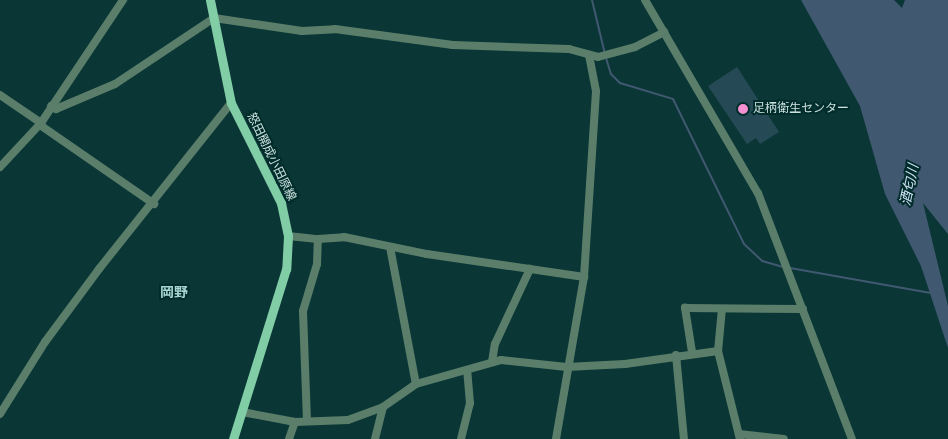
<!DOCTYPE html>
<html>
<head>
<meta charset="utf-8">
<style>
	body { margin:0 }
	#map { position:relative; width:948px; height:439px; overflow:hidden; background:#0a3735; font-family:Bitter,"Noto Sans JP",serif }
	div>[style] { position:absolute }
	.water>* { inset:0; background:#415871 }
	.stream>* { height:2px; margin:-1px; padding:0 1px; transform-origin:1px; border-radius:1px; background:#415871 }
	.building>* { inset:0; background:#254a56 }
	.minor>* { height:8px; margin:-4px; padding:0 4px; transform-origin:4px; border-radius:4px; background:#5b7e6b }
	.major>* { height:9px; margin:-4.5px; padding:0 4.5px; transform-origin:4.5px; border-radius:4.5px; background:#81cda6 }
	.dots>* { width:14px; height:14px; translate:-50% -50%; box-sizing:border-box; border:2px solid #002d2b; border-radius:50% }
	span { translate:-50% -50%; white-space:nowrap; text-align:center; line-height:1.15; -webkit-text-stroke:4px #002d2b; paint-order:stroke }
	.poi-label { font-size:12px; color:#cbe1df }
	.left { translate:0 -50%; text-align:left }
	.street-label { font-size:12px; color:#cbe1df }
	.water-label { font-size:14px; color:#d3e5f8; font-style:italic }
	.neighbourhood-label { font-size:14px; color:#a7d4d1; font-weight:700 }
</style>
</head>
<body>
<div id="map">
	<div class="water">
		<i style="clip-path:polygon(801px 0,894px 0,902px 8px,905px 0,948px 0,948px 234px,923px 203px,948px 306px,948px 348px,921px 266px,885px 194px,860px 106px)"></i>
	</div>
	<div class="stream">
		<i style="left:592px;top:0;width:56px;rotate:76.5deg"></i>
		<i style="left:606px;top:58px;width:17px;rotate:73deg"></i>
		<i style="left:611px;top:74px;width:13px;rotate:45deg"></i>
		<i style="left:620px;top:83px;width:55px;rotate:16.8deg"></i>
		<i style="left:673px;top:99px;width:161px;rotate:63.9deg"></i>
		<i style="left:744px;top:244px;width:25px;rotate:43deg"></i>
		<i style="left:762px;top:261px;width:22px;rotate:16deg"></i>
		<i style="left:790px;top:268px;width:143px;rotate:10.1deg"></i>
	</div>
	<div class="building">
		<i style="clip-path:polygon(737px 67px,779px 132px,760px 144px,756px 138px,747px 144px,708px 86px)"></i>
	</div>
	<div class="minor">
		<i style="left:645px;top:0;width:224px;rotate:59.7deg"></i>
		<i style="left:758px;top:193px;width:263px;rotate:69.1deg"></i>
		<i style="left:0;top:95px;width:50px;rotate:34.3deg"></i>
		<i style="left:51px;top:106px;width:6px;rotate:31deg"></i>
		<i style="left:56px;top:109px;width:64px;rotate:-23deg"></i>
		<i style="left:115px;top:84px;width:119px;rotate:-33.7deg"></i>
		<i style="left:214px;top:18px;width:89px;rotate:8.4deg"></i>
		<i style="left:302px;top:31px;width:33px;rotate:-3deg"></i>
		<i style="left:335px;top:29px;width:119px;rotate:7.7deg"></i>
		<i style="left:453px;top:45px;width:116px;rotate:2deg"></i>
		<i style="left:569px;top:49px;width:30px;rotate:15deg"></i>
		<i style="left:598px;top:57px;width:38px;rotate:-15deg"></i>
		<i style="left:635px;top:47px;width:33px;rotate:-27deg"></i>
		<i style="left:40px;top:125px;width:139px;rotate:34.7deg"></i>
		<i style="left:0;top:167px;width:60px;rotate:-47deg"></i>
		<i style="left:41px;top:123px;width:148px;rotate:-56.3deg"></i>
		<i style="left:288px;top:236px;width:30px;rotate:6deg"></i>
		<i style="left:318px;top:239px;width:26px;rotate:-4deg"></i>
		<i style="left:344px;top:237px;width:85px;rotate:11.6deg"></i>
		<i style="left:427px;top:254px;width:159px;rotate:8.3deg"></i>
		<i style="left:390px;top:247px;width:139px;rotate:79.3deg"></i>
		<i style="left:718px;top:351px;width:42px;rotate:-84.6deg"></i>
		<i style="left:692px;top:352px;width:45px;rotate:-99deg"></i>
		<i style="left:685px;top:308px;width:118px;rotate:0.5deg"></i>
		<i style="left:676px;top:355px;width:84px;rotate:84.6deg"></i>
		<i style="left:492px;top:362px;width:18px;rotate:-81deg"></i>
		<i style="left:495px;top:344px;width:83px;rotate:-65deg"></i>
		<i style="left:242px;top:412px;width:54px;rotate:10.7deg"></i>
		<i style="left:295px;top:422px;width:53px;rotate:-2.2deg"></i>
		<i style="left:348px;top:420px;width:37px;rotate:-20deg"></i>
		<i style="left:383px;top:407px;width:40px;rotate:-34.9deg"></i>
		<i style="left:416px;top:384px;width:88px;rotate:-15.8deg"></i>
		<i style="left:501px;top:360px;width:66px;rotate:6.1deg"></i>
		<i style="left:567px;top:367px;width:58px;rotate:-3deg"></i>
		<i style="left:625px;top:364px;width:94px;rotate:-8deg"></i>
		<i style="left:718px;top:351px;width:91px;rotate:76deg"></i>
		<i style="left:0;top:414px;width:85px;rotate:-58deg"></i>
		<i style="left:45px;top:342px;width:91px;rotate:-53.5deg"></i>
		<i style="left:99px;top:269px;width:212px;rotate:-51.5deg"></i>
		<i style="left:307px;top:421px;width:110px;rotate:-92.1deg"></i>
		<i style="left:303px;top:311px;width:49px;rotate:-73.4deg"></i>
		<i style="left:317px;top:264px;width:25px;rotate:-88deg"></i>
		<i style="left:739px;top:434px;width:45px;rotate:6.3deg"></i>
		<i style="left:289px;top:439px;width:18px;rotate:-71deg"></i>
		<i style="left:375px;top:439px;width:33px;rotate:-76deg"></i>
		<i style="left:461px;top:439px;width:37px;rotate:-76deg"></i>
		<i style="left:470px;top:403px;width:32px;rotate:-95deg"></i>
		<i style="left:556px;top:439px;width:164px;rotate:-80.2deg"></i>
		<i style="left:584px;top:277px;width:186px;rotate:-86.3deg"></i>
		<i style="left:596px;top:91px;width:37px;rotate:-101deg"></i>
	</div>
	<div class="major">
		<i style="left:210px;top:0;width:105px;rotate:78.5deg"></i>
		<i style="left:231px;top:103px;width:112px;rotate:63.4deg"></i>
		<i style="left:281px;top:203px;width:34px;rotate:78deg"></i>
		<i style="left:288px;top:236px;width:33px;rotate:93deg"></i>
		<i style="left:286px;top:269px;width:178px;rotate:107.3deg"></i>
	</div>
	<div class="dots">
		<i style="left:743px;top:109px;background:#f591d2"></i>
	</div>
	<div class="poi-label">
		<span class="left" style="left:753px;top:109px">足柄衛生センター</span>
	</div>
	<div class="street-label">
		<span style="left:271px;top:157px;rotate:64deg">怒田開成小田原線</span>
	</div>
	<div class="water-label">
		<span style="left:910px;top:185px;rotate:-78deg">酒匂川</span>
	</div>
	<div class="neighbourhood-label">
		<span style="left:174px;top:293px">岡野</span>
	</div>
</div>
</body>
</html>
